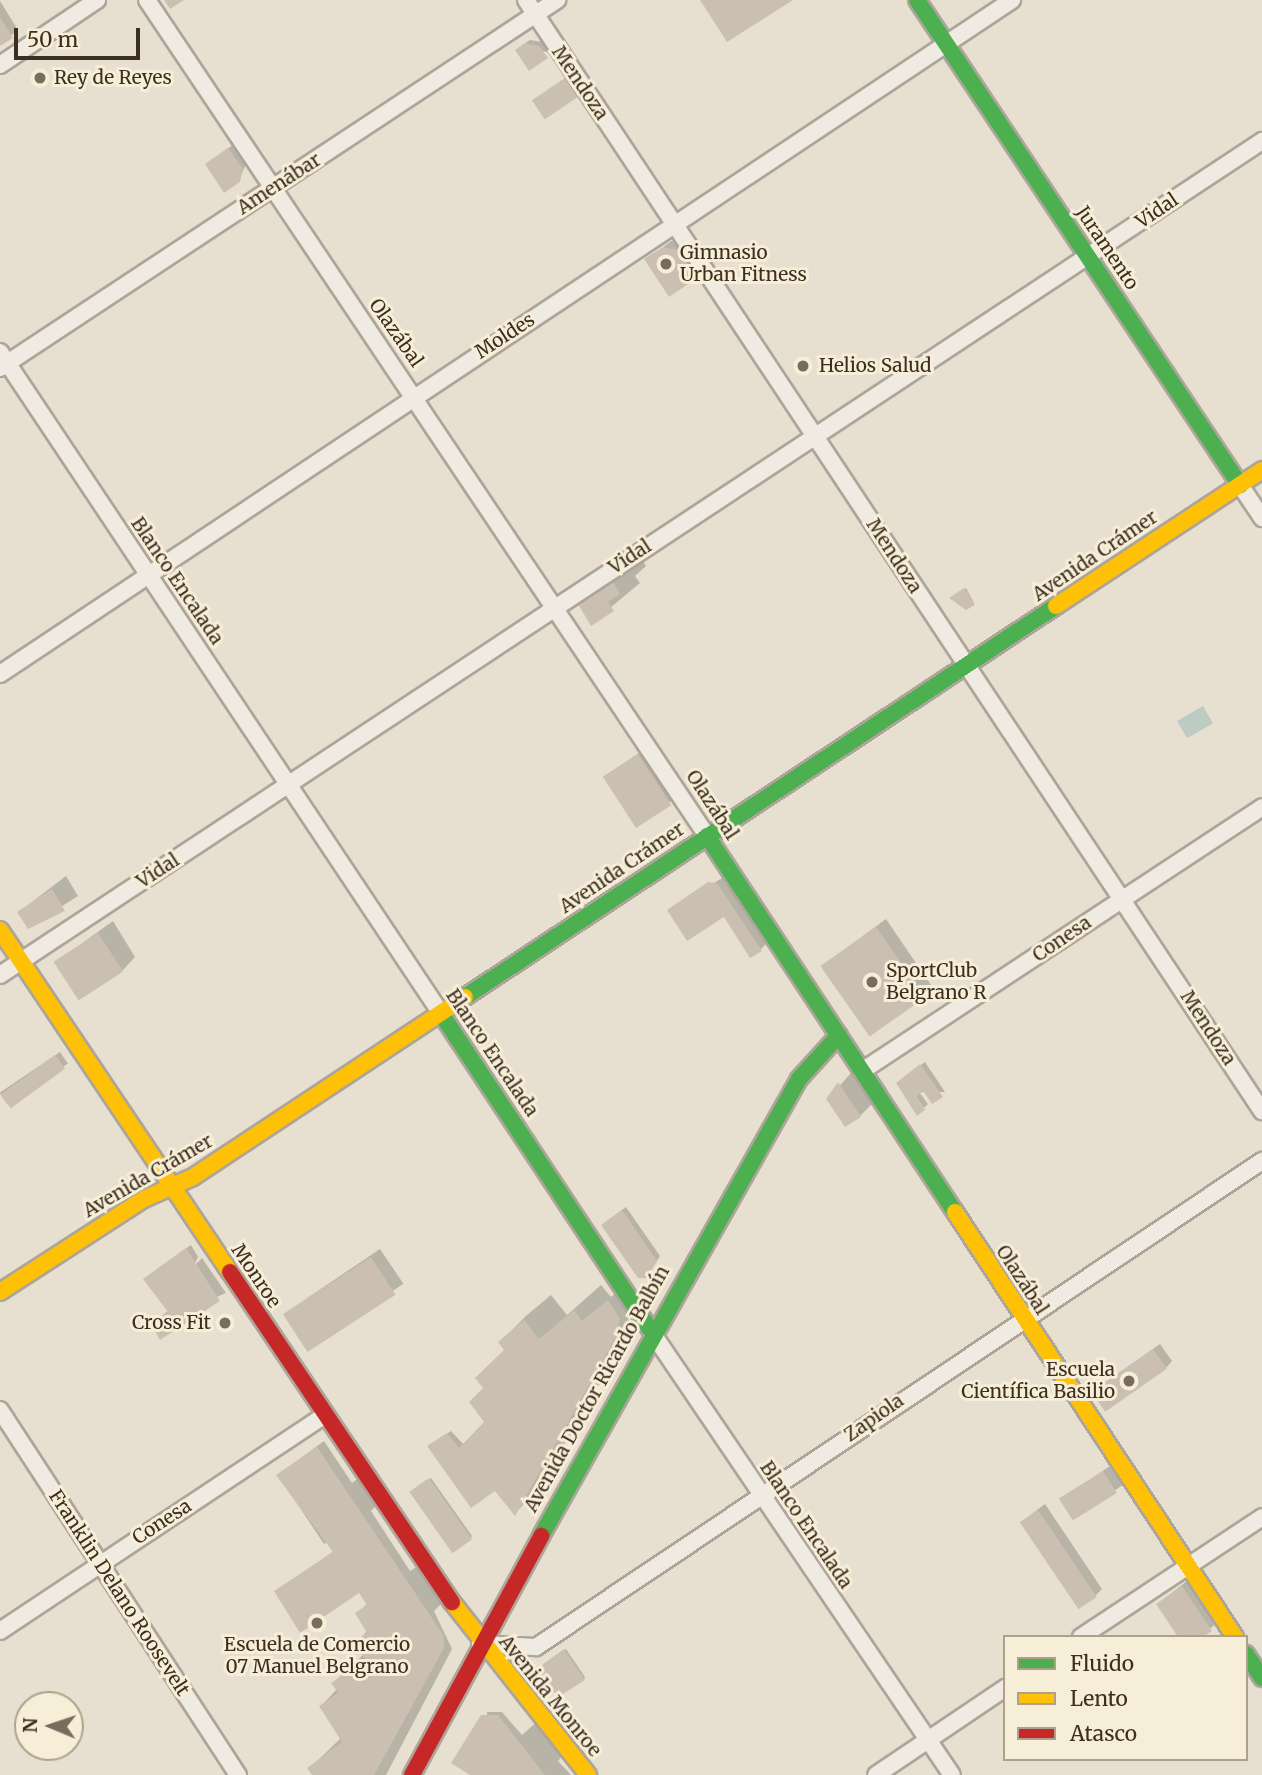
<!DOCTYPE html>
<html>
<head>
<meta charset="utf-8">
<style>
	body { margin:0 }
	#map { position:relative; width:1262px; height:1775px; overflow:hidden; background:#e7e0d1; font-family:Merriweather,serif }
	div>[style] { position:absolute }
	.water>* { inset:0; background:#bcccc2; transform-origin:0 0 }
	.shadow>* { inset:0; background:#0003; transform-origin:0 0 }
	.building>* { inset:0; background:#cbbfb2; transform-origin:0 0 }
	.roads { filter:drop-shadow(2px 0 #ada599) drop-shadow(-2px 0 #ada599) drop-shadow(0 2px #ada599) drop-shadow(0 -2px #ada599) }
	.street>* { height:16px; margin:-8px; padding:0 8px; transform-origin:8px; border-radius:8px; background:#efebe3 }
	.fast>* { height:16px; margin:-8px; padding:0 8px; transform-origin:8px; border-radius:8px; background:#4caf50 }
	.slow>* { height:16px; margin:-8px; padding:0 8px; transform-origin:8px; border-radius:8px; background:#ffc107 }
	.jam>* { height:16px; margin:-8px; padding:0 8px; transform-origin:8px; border-radius:8px; background:#c62828 }
	.dots>* { width:19px; height:19px; translate:-50% -50%; box-sizing:border-box; border:4px solid #f7eed8; border-radius:50% }
	span { translate:-50% -50%; white-space:nowrap; text-align:center; line-height:1.15; -webkit-text-stroke:6px #f7eed8; paint-order:stroke }
	.poi-label { font-size:19px; color:#3d2e20 }
	.left { translate:0 -50%; text-align:left }
	.right { translate:-100% -50%; text-align:right }
	.street-label { font-size:19px; color:#3d2e20 }
	.legend { position:absolute; left:1003px; top:1635px; width:245px; height:126px; box-sizing:border-box; background:#f7eed8; border:2px solid #ada18e; margin:0; padding:9px 12px; list-style:none; font-size:21px; color:#3d2e20 }
	.legend li { display:flex; align-items:center; gap:14px; height:35px }
	.legend b { width:35px; border:2px solid #ada18e }
	.north { position:absolute; left:14px; top:1691px; width:70px; height:70px; box-sizing:border-box; background:#f7eed8; border:2px solid #ada18e; border-radius:50%; rotate:272deg; font-size:19px; font-weight:700; line-height:28px; text-align:center; color:#3d2e20 }
	.north::after { content:''; display:block; margin:auto; width:24px; height:32px; background:#786c5e; clip-path:polygon(50% 0,100% 100%,50% 72%,0 100%) }
	.scale { position:absolute; left:14px; top:28px; width:126px; height:32px; box-sizing:border-box; border:4px solid #3d2e20; border-top:0; padding-left:9px; font-size:21px; line-height:24px; white-space:nowrap; color:#3d2e20; -webkit-text-stroke:5px #f7eed8; paint-order:stroke }
</style>
</head>
<body>
<div id="map">
	<div class="water">
		<i style="left:1203px;top:706px;width:20px;height:30px;rotate:60deg"></i>
	</div>
	<div class="shadow">
		<i style="clip-path:polygon(0 1px,18px 30px,0 44px)"></i>
		<i style="clip-path:polygon(530px 40px,543px 42px,551px 53px,521px 46px)"></i>
		<i style="clip-path:polygon(573px 73px,583px 89px,577px 96px,533px 101px)"></i>
		<i style="clip-path:polygon(233px 145px,246px 164px,239px 180px,211px 160px)"></i>
		<i style="clip-path:polygon(671px 241px,685px 244px,702px 270px,696px 277px,647px 260px)"></i>
		<i style="clip-path:polygon(640px 556px,646px 566px,635px 576px,640px 583px,592px 623px,580px 604px)"></i>
		<i style="clip-path:polygon(966px 588px,974px 603px,952px 597px)"></i>
		<i style="left:645px;top:749px;width:58px;height:49px;rotate:56deg"></i>
		<i style="clip-path:polygon(66px 876px,78px 896px,29px 927px,19px 912px)"></i>
		<i style="clip-path:polygon(724px 877px,767px 943px,761px 949px,724px 915px,669px 910px)"></i>
		<i style="clip-path:polygon(886px 919px,933px 988px,924px 997px,822px 966px)"></i>
		<i style="clip-path:polygon(113px 921px,135px 957px,122px 971px,56px 962px)"></i>
		<i style="left:60px;top:1052px;width:14px;height:73px;rotate:56deg"></i>
		<i style="clip-path:polygon(865px 1057px,887px 1089px,860px 1116px,828px 1099px)"></i>
		<i style="clip-path:polygon(925px 1062px,945px 1092px,919px 1092px,928px 1104px,924px 1108px,903px 1079px)"></i>
		<i style="clip-path:polygon(626px 1207px,660px 1256px,646px 1277px,607px 1221px)"></i>
		<i style="clip-path:polygon(191px 1245px,198px 1257px,193px 1267px,202px 1258px,226px 1293px,152px 1324px,169px 1310px,149px 1275px)"></i>
		<i style="left:380px;top:1249px;width:42px;height:114px;rotate:56deg"></i>
		<i style="clip-path:polygon(601px 1285px,611px 1297px,622px 1288px,633px 1304px,628px 1319px,633px 1326px,571px 1435px,540px 1474px,535px 1493px,515px 1513px,495px 1489px,434px 1442px,451px 1431px,464px 1445px,487px 1422px,485px 1388px,506px 1350px,500px 1342px,527px 1315px,551px 1295px,567px 1315px)"></i>
		<i style="clip-path:polygon(1160px 1344px,1172px 1361px,1166px 1368px,1100px 1386px)"></i>
		<i style="clip-path:polygon(324px 1441px,352px 1483px,367px 1472px,384px 1497px,371px 1511px,410px 1571px,426px 1561px,450px 1595px,434px 1611px,452px 1649px,386px 1775px,314px 1775px,310px 1768px,341px 1738px,321px 1706px,337px 1689px,333px 1683px,364px 1654px,357px 1642px,368px 1630px,357px 1613px,368px 1603px,360px 1591px,276px 1591px,334px 1551px,333px 1538px,324px 1544px,278px 1475px)"></i>
		<i style="left:1110px;top:1466px;width:23px;height:59px;rotate:56deg"></i>
		<i style="clip-path:polygon(431px 1478px,472px 1536px,471px 1538px,411px 1492px)"></i>
		<i style="clip-path:polygon(1045px 1504px,1102px 1589px,1095px 1596px,1021px 1522px)"></i>
		<i style="clip-path:polygon(1197px 1573px,1225px 1616px,1200px 1637px,1158px 1604px)"></i>
		<i style="clip-path:polygon(566px 1649px,585px 1677px,584px 1679px,547px 1662px)"></i>
		<i style="clip-path:polygon(487px 1712px,502px 1712px,522px 1735px,539px 1720px,564px 1754px,558px 1761px,571px 1775px,489px 1775px)"></i>
	</div>
	<div class="building">
		<i style="clip-path:polygon(164px 0,184px 0,170px 9px)"></i>
		<i style="clip-path:polygon(700px 0,793px 0,727px 42px)"></i>
		<i style="clip-path:polygon(0 17px,13px 38px,0 46px)"></i>
		<i style="clip-path:polygon(525px 43px,539px 46px,548px 58px,529px 71px,515px 50px)"></i>
		<i style="left:565px;top:78px;width:23px;height:40px;rotate:56deg"></i>
		<i style="clip-path:polygon(228px 148px,243px 169px,240px 182px,224px 193px,205px 164px)"></i>
		<i style="clip-path:polygon(663px 247px,678px 250px,697px 278px,669px 297px,644px 259px)"></i>
		<i style="clip-path:polygon(613px 582px,620px 594px,608px 602px,614px 611px,591px 626px,578px 604px)"></i>
		<i style="clip-path:polygon(964px 588px,975px 605px,966px 610px,949px 598px)"></i>
		<i style="left:638px;top:754px;width:61px;height:42px;rotate:57deg"></i>
		<i style="clip-path:polygon(708px 882px,717px 883px,762px 951px,750px 958px,724px 917px,687px 941px,667px 910px)"></i>
		<i style="clip-path:polygon(52px 889px,65px 911px,28px 929px,17px 912px)"></i>
		<i style="left:876px;top:927px;width:86px;height:68px;rotate:55deg"></i>
		<i style="left:98px;top:933px;width:46px;height:53px;rotate:57deg"></i>
		<i style="left:55px;top:1055px;width:17px;height:67px;rotate:54deg"></i>
		<i style="clip-path:polygon(920px 1064px,943px 1097px,932px 1104px,923px 1091px,916px 1097px,925px 1110px,917px 1116px,896px 1083px)"></i>
		<i style="clip-path:polygon(838px 1082px,861px 1117px,845px 1127px,826px 1099px)"></i>
		<i style="clip-path:polygon(622px 1210px,657px 1261px,647px 1278px,638px 1278px,601px 1225px)"></i>
		<i style="clip-path:polygon(186px 1248px,220px 1301px,160px 1340px,150px 1323px,168px 1312px,143px 1279px)"></i>
		<i style="left:371px;top:1257px;width:45px;height:105px;rotate:57deg"></i>
		<i style="clip-path:polygon(608px 1300px,620px 1319px,616px 1337px,515px 1516px,495px 1491px,471px 1508px,427px 1446px,447px 1433px,459px 1448px,484px 1422px,469px 1402px,483px 1388px,475px 1378px,504px 1350px,498px 1342px,524px 1320px,539px 1339px,574px 1310px,582px 1321px)"></i>
		<i style="left:1153px;top:1349px;width:24px;height:75px;rotate:55deg"></i>
		<i style="clip-path:polygon(317px 1447px,444px 1636px,444px 1648px,374px 1775px,312px 1775px,307px 1768px,342px 1742px,319px 1706px,338px 1693px,331px 1683px,365px 1660px,354px 1642px,367px 1633px,355px 1613px,367px 1605px,359px 1593px,300px 1633px,274px 1591px,333px 1552px,276px 1475px)"></i>
		<i style="left:1103px;top:1471px;width:26px;height:52px;rotate:58deg"></i>
		<i style="left:429px;top:1478px;width:75px;height:24px;rotate:55deg"></i>
		<i style="left:1038px;top:1510px;width:105px;height:22px;rotate:56deg"></i>
		<i style="clip-path:polygon(1182px 1586px,1212px 1631px,1203px 1637px,1178px 1637px,1156px 1604px)"></i>
		<i style="clip-path:polygon(564px 1649px,585px 1680px,558px 1697px,541px 1680px,543px 1664px)"></i>
		<i style="clip-path:polygon(481px 1715px,498px 1715px,545px 1775px,470px 1775px,451px 1763px)"></i>
	</div>
	<div class="roads">
		<div class="street">
			<i style="left:147px;top:0;width:1006px;rotate:56.18deg"></i>
			<i style="left:526px;top:0;width:1333px;rotate:56.48deg"></i>
			<i style="left:0;top:65px;width:117px;rotate:-33.8deg"></i>
			<i style="left:0;top:352px;width:797px;rotate:56.31deg"></i>
			<i style="left:0;top:368px;width:668px;rotate:-33.45deg"></i>
			<i style="left:1240px;top:485px;width:40px;rotate:56deg"></i>
			<i style="left:0;top:674px;width:1216px;rotate:-33.66deg"></i>
			<i style="left:0;top:975px;width:1513px;rotate:-33.46deg"></i>
			<i style="left:862px;top:1071px;width:479px;rotate:-33.4deg"></i>
			<i style="left:651px;top:1331px;width:536px;rotate:55.87deg"></i>
			<i style="left:0;top:1410px;width:436px;rotate:56.9deg"></i>
			<i style="left:0;top:1631px;width:390px;rotate:-33.6deg"></i>
			<i style="left:1081px;top:1637px;width:217px;rotate:-33.5deg"></i>
			<i style="left:480px;top:1644px;width:56px;rotate:3.1deg"></i>
			<i style="left:536px;top:1647px;width:874px;rotate:-33.8deg"></i>
			<i style="left:876px;top:1775px;width:156px;rotate:-34deg"></i>
		</div>
		<div class="fast">
			<i style="left:917px;top:0;width:583px;rotate:56.34deg"></i>
			<i style="left:707px;top:836px;width:450px;rotate:56.6deg"></i>
			<i style="left:465px;top:997px;width:709px;rotate:-33.49deg"></i>
			<i style="left:442px;top:1015px;width:379px;rotate:56.5deg"></i>
			<i style="left:541px;top:1536px;width:525px;rotate:-60.55deg"></i>
			<i style="left:799px;top:1079px;width:59px;rotate:-47.7deg"></i>
			<i style="left:1246px;top:1654px;width:29px;rotate:56deg"></i>
		</div>
		<div class="slow">
			<i style="left:1056px;top:606px;width:247px;rotate:-33.4deg"></i>
			<i style="left:0;top:930px;width:412px;rotate:56.1deg"></i>
			<i style="left:955px;top:1212px;width:509px;rotate:56.62deg"></i>
			<i style="left:0;top:1292px;width:171px;rotate:-32.9deg"></i>
			<i style="left:144px;top:1199px;width:54px;rotate:-24.2deg"></i>
			<i style="left:193px;top:1177px;width:326px;rotate:-33.5deg"></i>
			<i style="left:452px;top:1602px;width:220px;rotate:51.8deg"></i>
		</div>
		<div class="jam">
			<i style="left:230px;top:1272px;width:398px;rotate:56.1deg"></i>
			<i style="left:412px;top:1775px;width:272px;rotate:-61.6deg"></i>
		</div>
	</div>
	<div class="dots">
		<i style="left:40px;top:78px;background:#786c5e"></i>
		<i style="left:666px;top:264px;background:#786c5e"></i>
		<i style="left:803px;top:366px;background:#786c5e"></i>
		<i style="left:872px;top:982px;background:#786c5e"></i>
		<i style="left:225px;top:1323px;background:#786c5e"></i>
		<i style="left:1129px;top:1381px;background:#786c5e"></i>
		<i style="left:317px;top:1623px;background:#786c5e"></i>
	</div>
	<div class="poi-label">
		<span class="left" style="left:54px;top:78px">Rey de Reyes</span>
		<span class="left" style="left:680px;top:264px">Gimnasio<br>Urban Fitness</span>
		<span class="left" style="left:819px;top:366px">Helios Salud</span>
		<span class="left" style="left:886px;top:982px">SportClub<br>Belgrano R</span>
		<span class="right" style="left:211px;top:1323px">Cross Fit</span>
		<span class="right" style="left:1115px;top:1381px">Escuela<br>Científica Basilio</span>
		<span style="left:317px;top:1656px">Escuela de Comercio<br>07 Manuel Belgrano</span>
	</div>
	<div class="street-label">
		<span style="left:580px;top:83px;rotate:56deg">Mendoza</span>
		<span style="left:279px;top:184px;rotate:-33deg">Amenábar</span>
		<span style="left:1157px;top:211px;rotate:-34deg">Vidal</span>
		<span style="left:1107px;top:248px;rotate:56deg">Juramento</span>
		<span style="left:396px;top:333px;rotate:55deg">Olazábal</span>
		<span style="left:505px;top:336px;rotate:-33deg">Moldes</span>
		<span style="left:894px;top:556px;rotate:57deg">Mendoza</span>
		<span style="left:1095px;top:556px;rotate:-34deg">Avenida Crámer</span>
		<span style="left:630px;top:557px;rotate:-33deg">Vidal</span>
		<span style="left:177px;top:581px;rotate:56deg">Blanco Encalada</span>
		<span style="left:712px;top:805px;rotate:57deg">Olazábal</span>
		<span style="left:622px;top:868px;rotate:-34deg">Avenida Crámer</span>
		<span style="left:158px;top:871px;rotate:-33deg">Vidal</span>
		<span style="left:1062px;top:939px;rotate:-34deg">Conesa</span>
		<span style="left:1208px;top:1028px;rotate:57deg">Mendoza</span>
		<span style="left:492px;top:1053px;rotate:56deg">Blanco Encalada</span>
		<span style="left:148px;top:1176px;rotate:-30deg">Avenida Crámer</span>
		<span style="left:256px;top:1276px;rotate:56deg">Monroe</span>
		<span style="left:1022px;top:1280px;rotate:57deg">Olazábal</span>
		<span style="left:597px;top:1389px;rotate:-61deg">Avenida Doctor Ricardo Balbín</span>
		<span style="left:874px;top:1418px;rotate:-35deg">Zapiola</span>
		<span style="left:162px;top:1522px;rotate:-33deg">Conesa</span>
		<span style="left:806px;top:1525px;rotate:56deg">Blanco Encalada</span>
		<span style="left:119px;top:1593px;rotate:57deg">Franklin Delano Roosevelt</span>
		<span style="left:550px;top:1696px;rotate:51deg">Avenida Monroe</span>
	</div>
	<ul class="legend">
	<li><b style="height:9px;background:#4caf50"></b>Fluido</li>
	<li><b style="height:9px;background:#ffc107"></b>Lento</li>
	<li><b style="height:9px;background:#c62828"></b>Atasco</li>
	</ul>
	<div class="north">N</div>
	<div class="scale">50 m</div>
</div>
</body>
</html>
